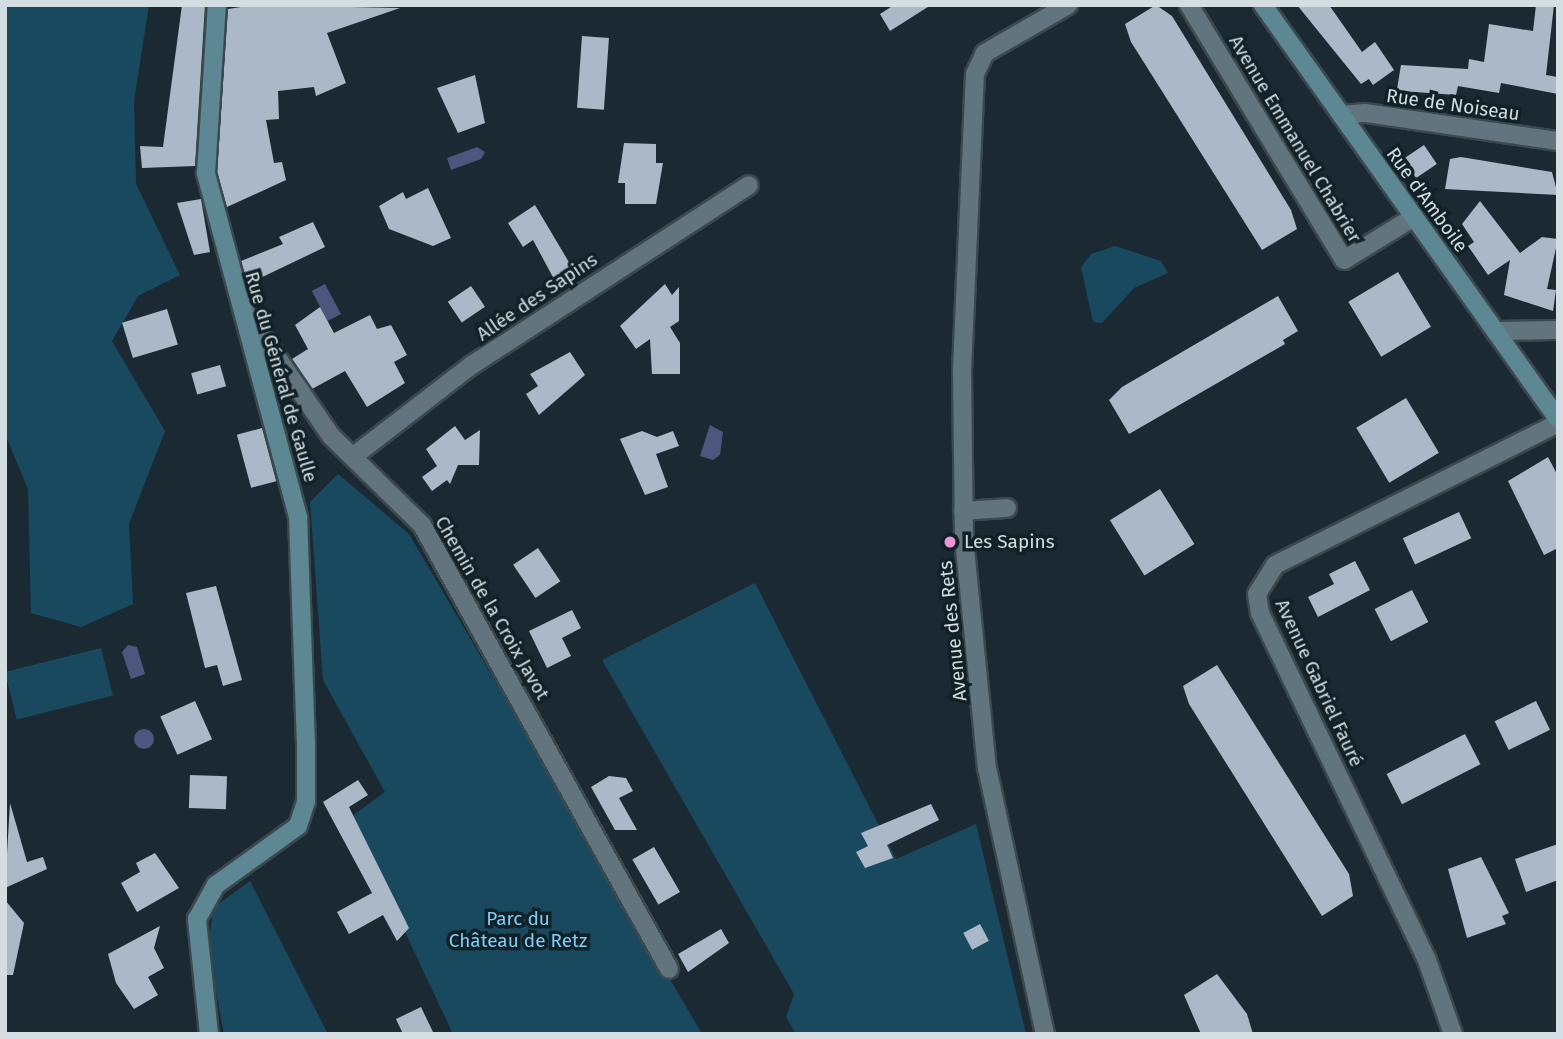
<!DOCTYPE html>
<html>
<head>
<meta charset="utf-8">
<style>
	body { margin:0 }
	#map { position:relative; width:1563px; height:1039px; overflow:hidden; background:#1b2a32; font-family:"Fira Sans",sans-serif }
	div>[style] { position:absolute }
	.green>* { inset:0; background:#19495f; transform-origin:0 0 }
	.water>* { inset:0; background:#4e567f; transform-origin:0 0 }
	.round { border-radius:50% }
	.building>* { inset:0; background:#abb8c7; transform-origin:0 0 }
	.roads { filter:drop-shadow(2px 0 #3b484e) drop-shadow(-2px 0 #3b484e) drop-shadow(0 2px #3b484e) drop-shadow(0 -2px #3b484e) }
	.street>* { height:18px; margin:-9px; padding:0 9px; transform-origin:9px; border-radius:9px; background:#62747d }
	.secondary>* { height:18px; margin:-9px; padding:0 9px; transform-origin:9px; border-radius:9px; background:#5c8793 }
	.dots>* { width:19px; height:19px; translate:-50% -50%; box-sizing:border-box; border:4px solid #112128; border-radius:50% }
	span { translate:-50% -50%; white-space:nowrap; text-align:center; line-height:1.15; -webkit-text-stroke:7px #112128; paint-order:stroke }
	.street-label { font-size:19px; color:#d3dde2 }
	.poi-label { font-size:19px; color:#d3dde2 }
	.left { translate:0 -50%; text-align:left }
	.park-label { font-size:19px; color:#7ecef6 }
	.frame { position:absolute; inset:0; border:7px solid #d3dde2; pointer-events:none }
</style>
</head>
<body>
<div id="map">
	<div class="green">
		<i style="clip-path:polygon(5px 5px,149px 5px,134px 101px,136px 184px,180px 275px,138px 296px,112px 341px,165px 431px,129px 524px,133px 604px,81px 627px,31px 613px,28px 489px,5px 434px)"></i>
		<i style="clip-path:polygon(1115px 246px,1161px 261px,1168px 273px,1134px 288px,1102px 323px,1093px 322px,1081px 267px,1091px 254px)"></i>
		<i style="clip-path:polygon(338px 474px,409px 534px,702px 1034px,453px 1034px,351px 817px,385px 792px,323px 680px,310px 502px)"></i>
		<i style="clip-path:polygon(755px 583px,896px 859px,976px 824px,1026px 1034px,796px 1034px,786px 1017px,794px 994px,602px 660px)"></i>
		<i style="left:101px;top:648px;width:49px;height:99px;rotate:76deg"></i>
		<i style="clip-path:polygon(250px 881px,328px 1034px,224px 1034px,208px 949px,213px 908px)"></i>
	</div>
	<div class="water">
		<i style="clip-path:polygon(477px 147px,485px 152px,481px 159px,451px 170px,447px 158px)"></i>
		<i style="left:325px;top:284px;width:34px;height:15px;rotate:62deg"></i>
		<i style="clip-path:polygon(710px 425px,723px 432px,720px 455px,713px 460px,700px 456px)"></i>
		<i style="clip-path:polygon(128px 645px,137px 647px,145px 674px,131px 679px,122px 652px)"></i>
		<i class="round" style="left:134px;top:729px;width:20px;height:20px"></i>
	</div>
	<div class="building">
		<i style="clip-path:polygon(182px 5px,205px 5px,195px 166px,142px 168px,140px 146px,163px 147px)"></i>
		<i style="clip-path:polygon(254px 5px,400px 8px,327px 33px,346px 83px,316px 96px,314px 87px,278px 91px,279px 119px,266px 120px,274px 163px,282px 162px,286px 180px,227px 207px,217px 172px,228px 9px)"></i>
		<i style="clip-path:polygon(894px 5px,931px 5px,890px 31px,880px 14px)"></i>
		<i style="clip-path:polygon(1156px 5px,1172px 16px,1291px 210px,1297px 229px,1262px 250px,1131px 42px,1125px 24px)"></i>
		<i style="clip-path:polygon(1297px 5px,1329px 5px,1362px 52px,1375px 42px,1394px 70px,1373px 85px,1369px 79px,1361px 84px)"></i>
		<i style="clip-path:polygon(1536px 5px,1554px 5px,1546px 75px,1558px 77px,1558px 94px,1501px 83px,1499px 93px,1458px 86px,1456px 95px,1415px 92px,1413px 104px,1395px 101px,1401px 65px,1468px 69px,1469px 59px,1484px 62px,1489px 24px,1533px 31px)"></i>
		<i style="left:582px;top:36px;width:27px;height:72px;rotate:4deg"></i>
		<i style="clip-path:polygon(475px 75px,485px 123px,458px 133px,437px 88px)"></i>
		<i style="clip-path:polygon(624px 143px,656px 144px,656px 163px,663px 163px,656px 204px,625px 204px,625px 183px,618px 183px)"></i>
		<i style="left:1424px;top:145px;width:23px;height:25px;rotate:56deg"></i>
		<i style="clip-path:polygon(1461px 157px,1552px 172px,1558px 195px,1445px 189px,1450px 159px)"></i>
		<i style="clip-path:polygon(428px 188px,451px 238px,433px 246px,389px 229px,379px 206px,403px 192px,406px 199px)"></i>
		<i style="clip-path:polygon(201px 199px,210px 252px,194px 255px,177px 203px)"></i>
		<i style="clip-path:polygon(1480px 201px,1520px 253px,1542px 237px,1558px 239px,1547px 289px,1556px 290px,1553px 311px,1504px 295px,1510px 260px,1488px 275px,1468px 246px,1474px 242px,1462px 224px)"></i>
		<i style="clip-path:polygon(535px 205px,573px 269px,555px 281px,533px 240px,523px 247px,508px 223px)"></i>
		<i style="clip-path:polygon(313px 222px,325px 247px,248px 284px,241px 261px,283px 244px,279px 237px)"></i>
		<i style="left:1398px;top:272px;width:64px;height:58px;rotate:59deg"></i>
		<i style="clip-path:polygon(665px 284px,672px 295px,679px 287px,679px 321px,670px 327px,680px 343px,680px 374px,652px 374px,650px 339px,636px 349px,620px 326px)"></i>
		<i style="left:471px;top:286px;width:25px;height:28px;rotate:56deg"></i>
		<i style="clip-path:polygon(1278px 296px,1298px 331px,1283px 340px,1285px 344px,1129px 434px,1109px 400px,1122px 387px)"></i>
		<i style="clip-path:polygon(320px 307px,334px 333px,370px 315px,377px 329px,391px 325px,407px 355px,394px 362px,405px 383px,367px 407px,345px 371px,312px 389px,292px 359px,308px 349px,295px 325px)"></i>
		<i style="left:167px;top:309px;width:37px;height:47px;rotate:73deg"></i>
		<i style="clip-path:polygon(570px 352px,585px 375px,539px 415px,526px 394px,538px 386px,530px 374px)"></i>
		<i style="left:220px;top:365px;width:22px;height:30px;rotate:74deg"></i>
		<i style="left:1406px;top:398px;width:64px;height:58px;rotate:59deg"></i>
		<i style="clip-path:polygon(455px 426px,465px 440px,480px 430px,479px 465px,458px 465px,450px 484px,447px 480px,432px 491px,422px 477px,437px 466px,426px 449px)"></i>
		<i style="left:262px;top:428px;width:55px;height:26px;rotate:75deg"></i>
		<i style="clip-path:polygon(642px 431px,657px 437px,673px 431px,679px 446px,656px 454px,668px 487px,645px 495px,620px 439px)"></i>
		<i style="clip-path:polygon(1548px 457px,1558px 476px,1558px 548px,1544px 555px,1508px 481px)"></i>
		<i style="left:1160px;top:489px;width:65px;height:59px;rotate:58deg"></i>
		<i style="left:1459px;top:512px;width:29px;height:62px;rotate:65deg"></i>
		<i style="left:538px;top:548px;width:40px;height:30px;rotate:56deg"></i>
		<i style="clip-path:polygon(1355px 561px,1370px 590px,1318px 617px,1308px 597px,1334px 584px,1329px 574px)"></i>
		<i style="clip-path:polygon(216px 586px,242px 680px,223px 686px,217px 665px,205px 668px,186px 593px)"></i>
		<i style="left:1412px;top:590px;width:36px;height:42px;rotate:63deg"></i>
		<i style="clip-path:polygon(572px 610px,581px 628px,562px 638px,571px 656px,547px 668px,529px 631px)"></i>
		<i style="clip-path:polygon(1217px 665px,1349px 874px,1353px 896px,1322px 916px,1189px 704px,1183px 686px)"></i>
		<i style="left:195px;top:701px;width:42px;height:38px;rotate:66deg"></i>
		<i style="left:1536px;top:701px;width:32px;height:46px;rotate:64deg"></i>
		<i style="left:1465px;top:734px;width:34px;height:88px;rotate:63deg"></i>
		<i style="left:190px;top:775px;width:37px;height:33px;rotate:2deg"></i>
		<i style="clip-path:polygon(609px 776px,626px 778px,633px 791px,619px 798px,637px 830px,615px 830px,591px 787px)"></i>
		<i style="clip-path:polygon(358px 780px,368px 795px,349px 807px,409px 928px,397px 941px,383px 915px,349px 934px,337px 912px,372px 893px,323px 802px)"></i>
		<i style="clip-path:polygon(10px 803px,27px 862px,43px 857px,47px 869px,5px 888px)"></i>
		<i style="clip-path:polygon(931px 804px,939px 820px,887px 845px,893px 858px,865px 868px,856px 852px,868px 846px,861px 833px)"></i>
		<i style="clip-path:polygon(1558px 844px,1558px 880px,1526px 892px,1515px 859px)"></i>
		<i style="left:654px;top:847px;width:52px;height:25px;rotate:60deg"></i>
		<i style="clip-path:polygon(155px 853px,179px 888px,137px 912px,121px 883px,140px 872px,136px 863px)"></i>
		<i style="clip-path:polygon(1481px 857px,1509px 913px,1502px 916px,1506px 924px,1467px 938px,1448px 869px)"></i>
		<i style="clip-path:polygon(5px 900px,24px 923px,13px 975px,5px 975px)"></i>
		<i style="left:980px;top:924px;width:19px;height:19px;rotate:62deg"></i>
		<i style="clip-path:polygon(160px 926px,154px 948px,164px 968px,148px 977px,158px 995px,134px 1009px,116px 983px,108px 954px)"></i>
		<i style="clip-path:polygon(721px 929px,729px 943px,688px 972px,678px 954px)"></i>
		<i style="clip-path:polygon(1217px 974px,1247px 1014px,1253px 1034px,1201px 1034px,1184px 995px)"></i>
		<i style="clip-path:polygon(421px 1007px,434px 1034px,403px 1034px,396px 1019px)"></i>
	</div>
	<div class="roads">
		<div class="street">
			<i style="left:1189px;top:5px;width:298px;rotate:58.7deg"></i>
			<i style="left:1344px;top:260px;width:82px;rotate:-31.6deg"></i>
			<i style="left:1341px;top:115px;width:24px;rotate:-5deg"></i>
			<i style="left:1365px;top:113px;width:195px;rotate:8.3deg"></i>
			<i style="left:243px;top:308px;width:155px;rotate:55.5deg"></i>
			<i style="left:331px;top:436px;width:127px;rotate:44.4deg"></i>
			<i style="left:422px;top:525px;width:508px;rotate:60.91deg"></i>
			<i style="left:1495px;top:331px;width:63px;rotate:-0.9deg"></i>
			<i style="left:355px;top:455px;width:148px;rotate:-37.6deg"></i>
			<i style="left:472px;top:365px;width:330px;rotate:-33deg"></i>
			<i style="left:963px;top:511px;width:44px;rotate:-3.9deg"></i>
			<i style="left:1045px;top:1034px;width:271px;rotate:-102.3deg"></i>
			<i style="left:987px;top:769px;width:233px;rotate:-95.7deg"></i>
			<i style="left:964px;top:537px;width:167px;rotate:-90.7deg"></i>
			<i style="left:962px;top:370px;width:296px;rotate:-87.5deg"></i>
			<i style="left:975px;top:74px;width:23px;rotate:-65deg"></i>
			<i style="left:985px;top:53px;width:96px;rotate:-30deg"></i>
			<i style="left:1453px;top:1034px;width:78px;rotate:-109.4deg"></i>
			<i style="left:1427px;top:960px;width:385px;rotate:-115.7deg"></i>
			<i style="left:1260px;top:613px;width:19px;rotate:-99deg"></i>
			<i style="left:1257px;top:594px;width:34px;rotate:-58deg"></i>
			<i style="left:1275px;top:565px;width:317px;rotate:-26.6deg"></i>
		</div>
		<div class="secondary">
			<i style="left:1263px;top:5px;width:508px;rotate:54.53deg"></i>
			<i style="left:209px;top:1034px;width:116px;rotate:-96deg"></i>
			<i style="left:197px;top:919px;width:39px;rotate:-61deg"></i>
			<i style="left:216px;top:885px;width:101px;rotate:-35.7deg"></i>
			<i style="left:298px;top:826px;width:25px;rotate:-72deg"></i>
			<i style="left:306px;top:802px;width:57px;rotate:-90deg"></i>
			<i style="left:306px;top:745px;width:228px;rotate:-92deg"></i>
			<i style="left:298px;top:517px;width:356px;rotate:-105deg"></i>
			<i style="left:206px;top:173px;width:168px;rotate:-86.3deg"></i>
		</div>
	</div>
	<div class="dots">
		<i style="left:950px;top:542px;background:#f391d5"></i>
	</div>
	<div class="street-label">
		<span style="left:1453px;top:105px;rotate:8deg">Rue de Noiseau</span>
		<span style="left:1295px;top:139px;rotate:59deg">Avenue Emmanuel Chabrier</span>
		<span style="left:1427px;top:200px;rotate:54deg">Rue d'Amboile</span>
		<span style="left:537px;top:297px;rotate:-34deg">Allée des Sapins</span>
		<span style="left:281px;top:377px;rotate:74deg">Rue du Général de Gaulle</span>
		<span style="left:492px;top:608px;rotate:60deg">Chemin de la Croix Javot</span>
		<span style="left:953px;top:631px;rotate:-96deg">Avenue des Rets</span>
		<span style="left:1319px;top:683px;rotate:65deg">Avenue Gabriel Fauré</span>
	</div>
	<div class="poi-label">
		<span class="left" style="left:964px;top:542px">Les Sapins</span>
	</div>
	<div class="park-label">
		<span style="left:518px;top:930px">Parc du<br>Château de Retz</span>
	</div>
	<div class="frame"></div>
</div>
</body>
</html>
